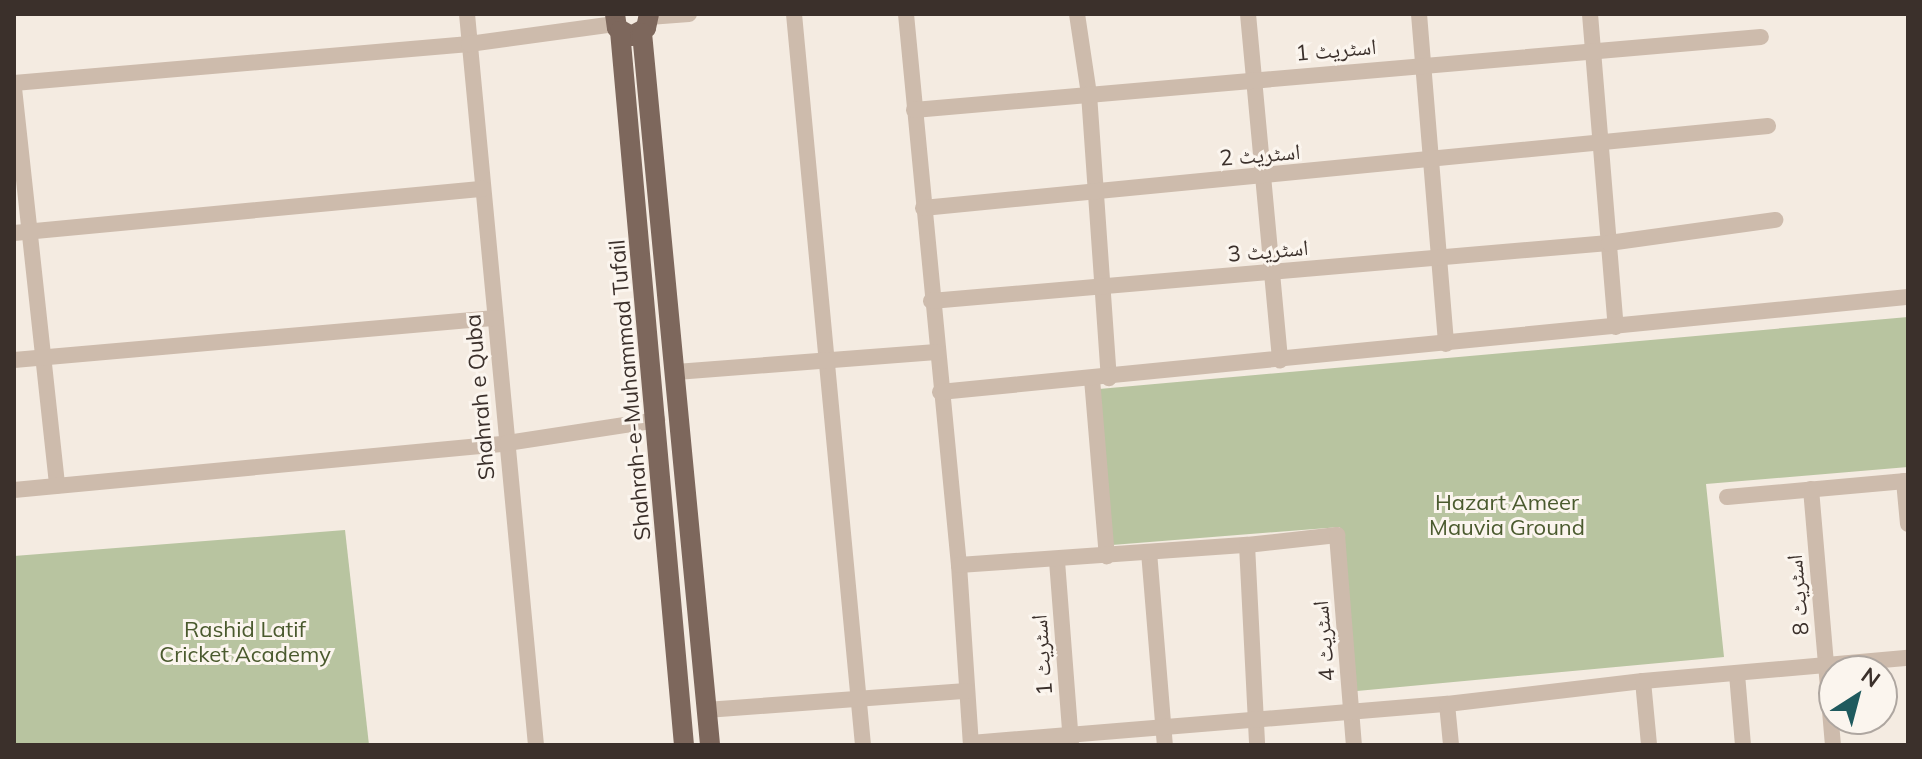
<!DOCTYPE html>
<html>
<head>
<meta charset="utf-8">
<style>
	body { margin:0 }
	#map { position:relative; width:1922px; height:759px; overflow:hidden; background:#f4ebe1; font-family:Mulish,"Noto Naskh Arabic",sans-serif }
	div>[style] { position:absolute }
	.green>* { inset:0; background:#b8c4a0 }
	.minor>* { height:16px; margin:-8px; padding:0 8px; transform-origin:8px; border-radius:8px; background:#cdbbac }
	.major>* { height:20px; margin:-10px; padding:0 10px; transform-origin:10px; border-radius:10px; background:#7d675c }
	span { translate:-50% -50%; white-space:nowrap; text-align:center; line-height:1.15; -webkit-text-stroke:6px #fbf5ee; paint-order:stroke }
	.street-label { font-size:22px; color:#3b302b }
	.park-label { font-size:22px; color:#4a5a2e }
	.frame { position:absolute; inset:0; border:16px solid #3b302b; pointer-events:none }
	.north { position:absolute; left:1818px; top:655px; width:80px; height:80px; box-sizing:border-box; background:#fbf5ee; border:2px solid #aea6a0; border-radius:50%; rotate:36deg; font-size:22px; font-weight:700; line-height:32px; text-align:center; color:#3b302b }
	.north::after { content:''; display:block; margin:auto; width:28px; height:36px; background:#1f5a5e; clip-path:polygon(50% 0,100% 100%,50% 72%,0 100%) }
</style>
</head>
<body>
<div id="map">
	<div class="green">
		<i style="clip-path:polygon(1908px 317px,1908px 467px,1706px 484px,1724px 657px,1357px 691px,1340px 527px,1112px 545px,1099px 389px)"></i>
		<i style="clip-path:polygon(345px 530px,369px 745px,14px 745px,14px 556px)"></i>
	</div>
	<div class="minor">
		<i style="left:467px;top:14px;width:734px;rotate:84.61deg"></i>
		<i style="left:794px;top:14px;width:734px;rotate:84.61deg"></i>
		<i style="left:906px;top:14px;width:554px;rotate:84.51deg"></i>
		<i style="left:959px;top:565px;width:180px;rotate:86.2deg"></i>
		<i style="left:1077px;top:14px;width:81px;rotate:81.5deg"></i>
		<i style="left:1089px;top:94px;width:285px;rotate:86deg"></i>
		<i style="left:1248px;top:14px;width:348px;rotate:84.7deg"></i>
		<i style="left:1419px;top:14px;width:331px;rotate:85.3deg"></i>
		<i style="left:1590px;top:14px;width:314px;rotate:85.3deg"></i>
		<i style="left:649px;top:17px;width:40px;rotate:-4.3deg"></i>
		<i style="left:14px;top:83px;width:457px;rotate:-4.9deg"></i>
		<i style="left:469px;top:44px;width:147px;rotate:-7.8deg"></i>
		<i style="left:14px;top:88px;width:400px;rotate:83.8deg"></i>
		<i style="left:914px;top:110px;width:850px;rotate:-4.93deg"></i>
		<i style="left:923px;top:208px;width:849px;rotate:-5.54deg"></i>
		<i style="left:14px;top:233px;width:471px;rotate:-5.4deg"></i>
		<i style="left:931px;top:301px;width:680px;rotate:-4.89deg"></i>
		<i style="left:1609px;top:243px;width:168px;rotate:-7.9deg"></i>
		<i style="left:14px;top:360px;width:483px;rotate:-5deg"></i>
		<i style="left:676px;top:372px;width:261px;rotate:-4.4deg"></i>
		<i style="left:1092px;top:379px;width:178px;rotate:85.2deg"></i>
		<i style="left:940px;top:392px;width:973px;rotate:-5.61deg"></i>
		<i style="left:1904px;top:481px;width:43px;rotate:84.7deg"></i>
		<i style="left:1811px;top:489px;width:257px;rotate:85.1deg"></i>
		<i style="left:14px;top:490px;width:495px;rotate:-5.4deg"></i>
		<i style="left:507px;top:443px;width:152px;rotate:-8.7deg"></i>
		<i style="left:1727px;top:497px;width:182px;rotate:-5.1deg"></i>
		<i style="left:1247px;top:545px;width:200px;rotate:87.1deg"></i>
		<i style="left:1149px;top:552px;width:194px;rotate:85.3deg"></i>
		<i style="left:1057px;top:561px;width:182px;rotate:85.6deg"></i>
		<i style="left:959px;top:565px;width:289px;rotate:-4deg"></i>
		<i style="left:1247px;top:545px;width:91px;rotate:-6.3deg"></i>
		<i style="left:1337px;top:535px;width:211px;rotate:85.4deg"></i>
		<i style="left:1737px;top:674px;width:71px;rotate:85.2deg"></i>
		<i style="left:1643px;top:681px;width:64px;rotate:84.6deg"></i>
		<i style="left:1447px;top:704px;width:41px;rotate:84.4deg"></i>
		<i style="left:706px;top:710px;width:261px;rotate:-4.2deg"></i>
		<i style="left:971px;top:743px;width:478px;rotate:-4.7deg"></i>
		<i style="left:1447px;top:704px;width:197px;rotate:-6.7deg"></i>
		<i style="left:1643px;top:681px;width:266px;rotate:-5deg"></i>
	</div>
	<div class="major">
		<i style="left:615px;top:14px;width:14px;rotate:82deg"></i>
		<i style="left:617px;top:28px;width:16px;rotate:30deg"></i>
		<i style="left:631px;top:36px;width:17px;rotate:-28deg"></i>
		<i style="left:646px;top:28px;width:14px;rotate:-78deg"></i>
		<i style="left:620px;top:31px;width:717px;rotate:84.88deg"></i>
		<i style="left:642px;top:33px;width:715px;rotate:84.54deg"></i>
	</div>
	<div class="street-label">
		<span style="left:1336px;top:50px;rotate:-5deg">اسٹریٹ 1</span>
		<span style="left:1260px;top:155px;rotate:-5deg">اسٹریٹ 2</span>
		<span style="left:1268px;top:251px;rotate:-5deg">اسٹریٹ 3</span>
		<span style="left:630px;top:390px;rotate:-95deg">Shahrah-e-Muhammad Tufail</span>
		<span style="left:480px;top:397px;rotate:-95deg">Shahrah e Quba</span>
		<span style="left:1798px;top:595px;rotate:-95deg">اسٹریٹ 8</span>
		<span style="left:1324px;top:641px;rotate:-95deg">اسٹریٹ 4</span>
		<span style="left:1042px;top:655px;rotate:-94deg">اسٹریٹ 1</span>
	</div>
	<div class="park-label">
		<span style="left:1507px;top:515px">Hazart Ameer<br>Mauvia Ground</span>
		<span style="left:245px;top:642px">Rashid Latif<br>Cricket Academy</span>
	</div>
	<div class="frame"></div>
	<div class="north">N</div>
</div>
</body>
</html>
